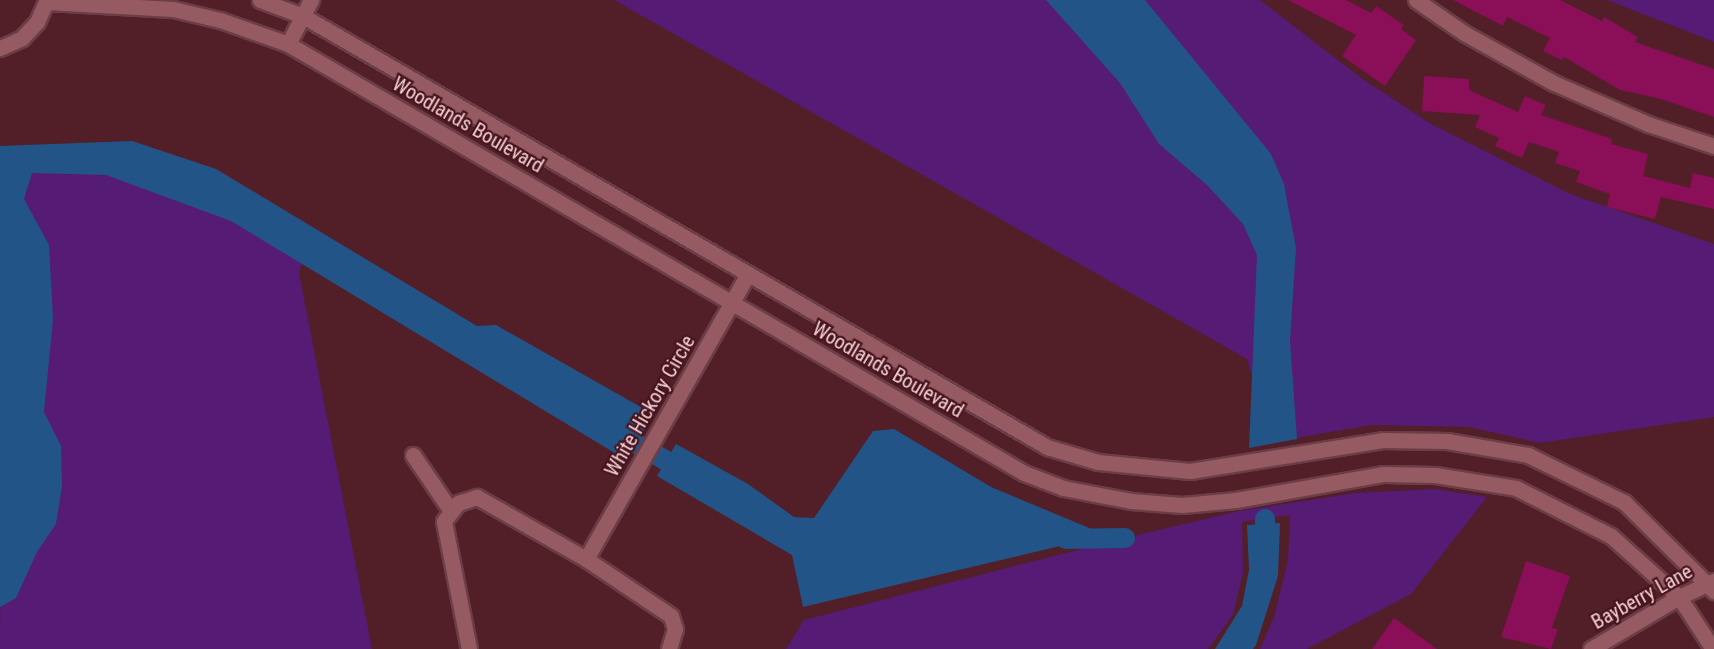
<!DOCTYPE html>
<html>
<head>
<meta charset="utf-8">
<style>
	body { margin:0 }
	#map { position:relative; width:1714px; height:649px; overflow:hidden; background:#521e28; font-family:"Roboto Condensed",sans-serif }
	div>[style] { position:absolute }
	.green>* { inset:0; background:#561b74 }
	.water>* { inset:0; background:#225487 }
	.canal>* { height:20px; margin:-10px; padding:0 10px; transform-origin:10px; border-radius:10px; background:#225487 }
	.building>* { inset:0; background:#8b0e58 }
	.roads { filter:drop-shadow(2px 0 #6b3e47) drop-shadow(-2px 0 #6b3e47) drop-shadow(0 2px #6b3e47) drop-shadow(0 -2px #6b3e47) }
	.street>* { height:15px; margin:-7.5px; padding:0 7.5px; transform-origin:7.5px; border-radius:7.5px; background:#965b62 }
	span { translate:-50% -50%; white-space:nowrap; text-align:center; line-height:1.15; -webkit-text-stroke:4.5px #47141e; paint-order:stroke }
	.street-label { font-size:20px; color:#f5d2d5 }
</style>
</head>
<body>
<div id="map">
	<div class="green">
		<i style="clip-path:polygon(614px 0,1260px 0,1360px 77px,1431px 124px,1570px 194px,1714px 244px,1714px 417px,1540px 443px,1469px 427px,1372px 425px,1272px 442px,1247px 359px)"></i>
		<i style="clip-path:polygon(1607px 0,1714px 0,1714px 42px)"></i>
		<i style="clip-path:polygon(94px 155px,306px 252px,299px 273px,372px 649px,0 649px,2px 168px)"></i>
		<i style="clip-path:polygon(1435px 489px,1487px 497px,1411px 594px,1307px 649px,1260px 649px,1274px 617px,1288px 560px,1290px 515px,1242px 522px,1243px 572px,1233px 615px,1208px 649px,786px 649px,804px 620px,1125px 538px,1239px 511px,1355px 493px)"></i>
	</div>
	<div class="water">
		<i style="clip-path:polygon(1046px 0,1145px 0,1271px 154px,1284px 184px,1296px 248px,1290px 341px,1297px 439px,1249px 448px,1257px 255px,1243px 224px,1207px 185px,1159px 144px,1120px 83px)"></i>
		<i style="clip-path:polygon(132px 141px,216px 169px,477px 326px,496px 325px,653px 414px,628px 461px,231px 221px,106px 175px,32px 173px,24px 199px,49px 245px,53px 319px,44px 412px,61px 446px,62px 486px,56px 524px,37px 552px,16px 598px,0 607px,0 146px)"></i>
		<i style="clip-path:polygon(894px 429px,991px 487px,1106px 535px,803px 607px,792px 555px,657px 476px,676px 444px,748px 484px,794px 517px,814px 518px,873px 431px)"></i>
		<i style="clip-path:polygon(1280px 523px,1278px 576px,1256px 645px,1253px 649px,1215px 649px,1242px 606px,1249px 570px,1247px 525px)"></i>
	</div>
	<div class="canal">
		<i style="left:614px;top:431px;width:85px;rotate:29.6deg"></i>
		<i style="left:1066px;top:539px;width:59px;rotate:-1deg"></i>
		<i style="left:1264px;top:550px;width:31px;rotate:-88deg"></i>
	</div>
	<div class="building">
		<i style="clip-path:polygon(1288px 0,1346px 0,1371px 13px,1376px 6px,1404px 25px,1401px 29px,1416px 40px,1385px 86px,1342px 56px,1356px 35px)"></i>
		<i style="clip-path:polygon(1453px 0,1560px 0,1602px 21px,1604px 17px,1638px 37px,1635px 42px,1714px 69px,1714px 117px,1661px 99px,1620px 90px,1564px 57px,1562px 60px,1543px 51px,1550px 38px,1507px 17px,1503px 26px)"></i>
		<i style="clip-path:polygon(1424px 76px,1469px 79px,1469px 90px,1518px 112px,1525px 96px,1546px 105px,1541px 115px,1612px 139px,1611px 144px,1648px 154px,1643px 176px,1690px 188px,1693px 173px,1714px 178px,1714px 209px,1661px 197px,1655px 219px,1607px 207px,1610px 194px,1576px 182px,1580px 171px,1555px 163px,1559px 152px,1529px 142px,1522px 158px,1495px 146px,1499px 138px,1475px 127px,1480px 115px,1422px 111px)"></i>
		<i style="clip-path:polygon(1526px 561px,1570px 576px,1552px 628px,1558px 629px,1551px 649px,1501px 637px)"></i>
		<i style="clip-path:polygon(1394px 618px,1437px 649px,1372px 649px)"></i>
	</div>
	<div class="roads">
		<div class="street">
			<i style="left:260px;top:0;width:46px;rotate:20.4deg"></i>
			<i style="left:303px;top:16px;width:860px;rotate:30.08deg"></i>
			<i style="left:1047px;top:447px;width:53px;rotate:16.4deg"></i>
			<i style="left:1098px;top:462px;width:92px;rotate:5.6deg"></i>
			<i style="left:1190px;top:471px;width:195px;rotate:-9.1deg"></i>
			<i style="left:1383px;top:440px;width:64px;rotate:0.9deg"></i>
			<i style="left:1447px;top:441px;width:82px;rotate:9.8deg"></i>
			<i style="left:1528px;top:455px;width:107px;rotate:26.1deg"></i>
			<i style="left:1624px;top:502px;width:127px;rotate:44.7deg"></i>
			<i style="left:1416px;top:0;width:58px;rotate:34.5deg"></i>
			<i style="left:1464px;top:33px;width:103px;rotate:29.1deg"></i>
			<i style="left:1554px;top:83px;width:103px;rotate:23.6deg"></i>
			<i style="left:1648px;top:124px;width:70px;rotate:18.4deg"></i>
			<i style="left:47px;top:2px;width:126px;rotate:3.2deg"></i>
			<i style="left:173px;top:9px;width:48px;rotate:13.2deg"></i>
			<i style="left:220px;top:20px;width:72px;rotate:19.4deg"></i>
			<i style="left:288px;top:44px;width:852px;rotate:30.24deg"></i>
			<i style="left:1024px;top:473px;width:42px;rotate:21deg"></i>
			<i style="left:1063px;top:488px;width:69px;rotate:10.8deg"></i>
			<i style="left:1131px;top:501px;width:51px;rotate:4.5deg"></i>
			<i style="left:1182px;top:505px;width:54px;rotate:-5.3deg"></i>
			<i style="left:1236px;top:500px;width:150px;rotate:-10deg"></i>
			<i style="left:1384px;top:474px;width:51px;rotate:1.1deg"></i>
			<i style="left:1435px;top:475px;width:82px;rotate:9.1deg"></i>
			<i style="left:1516px;top:488px;width:106px;rotate:26.8deg"></i>
			<i style="left:1611px;top:536px;width:91px;rotate:41.9deg"></i>
			<i style="left:1679px;top:597px;width:62px;rotate:56.8deg"></i>
			<i style="left:288px;top:44px;width:50px;rotate:-62.4deg"></i>
			<i style="left:0;top:48px;width:24px;rotate:-24deg"></i>
			<i style="left:22px;top:38px;width:22px;rotate:-47deg"></i>
			<i style="left:37px;top:22px;width:24px;rotate:-66deg"></i>
			<i style="left:413px;top:455px;width:68px;rotate:55.8deg"></i>
			<i style="left:586px;top:559px;width:328px;rotate:-60.4deg"></i>
			<i style="left:469px;top:649px;width:130px;rotate:-101.1deg"></i>
			<i style="left:444px;top:521px;width:23px;rotate:-52deg"></i>
			<i style="left:458px;top:503px;width:20px;rotate:-18deg"></i>
			<i style="left:477px;top:497px;width:125px;rotate:29.6deg"></i>
			<i style="left:586px;top:559px;width:102px;rotate:33.8deg"></i>
			<i style="left:671px;top:616px;width:14px;rotate:73deg"></i>
			<i style="left:675px;top:629px;width:21px;rotate:107deg"></i>
			<i style="left:1591px;top:649px;width:102px;rotate:-30.6deg"></i>
			<i style="left:1679px;top:597px;width:38px;rotate:-25deg"></i>
		</div>
	</div>
	<div class="street-label">
		<span style="left:468px;top:125px;rotate:30deg">Woodlands Boulevard</span>
		<span style="left:888px;top:370px;rotate:30deg">Woodlands Boulevard</span>
		<span style="left:650px;top:406px;rotate:-60deg">White Hickory Circle</span>
		<span style="left:1642px;top:597px;rotate:-29deg">Bayberry Lane</span>
	</div>
</div>
</body>
</html>
